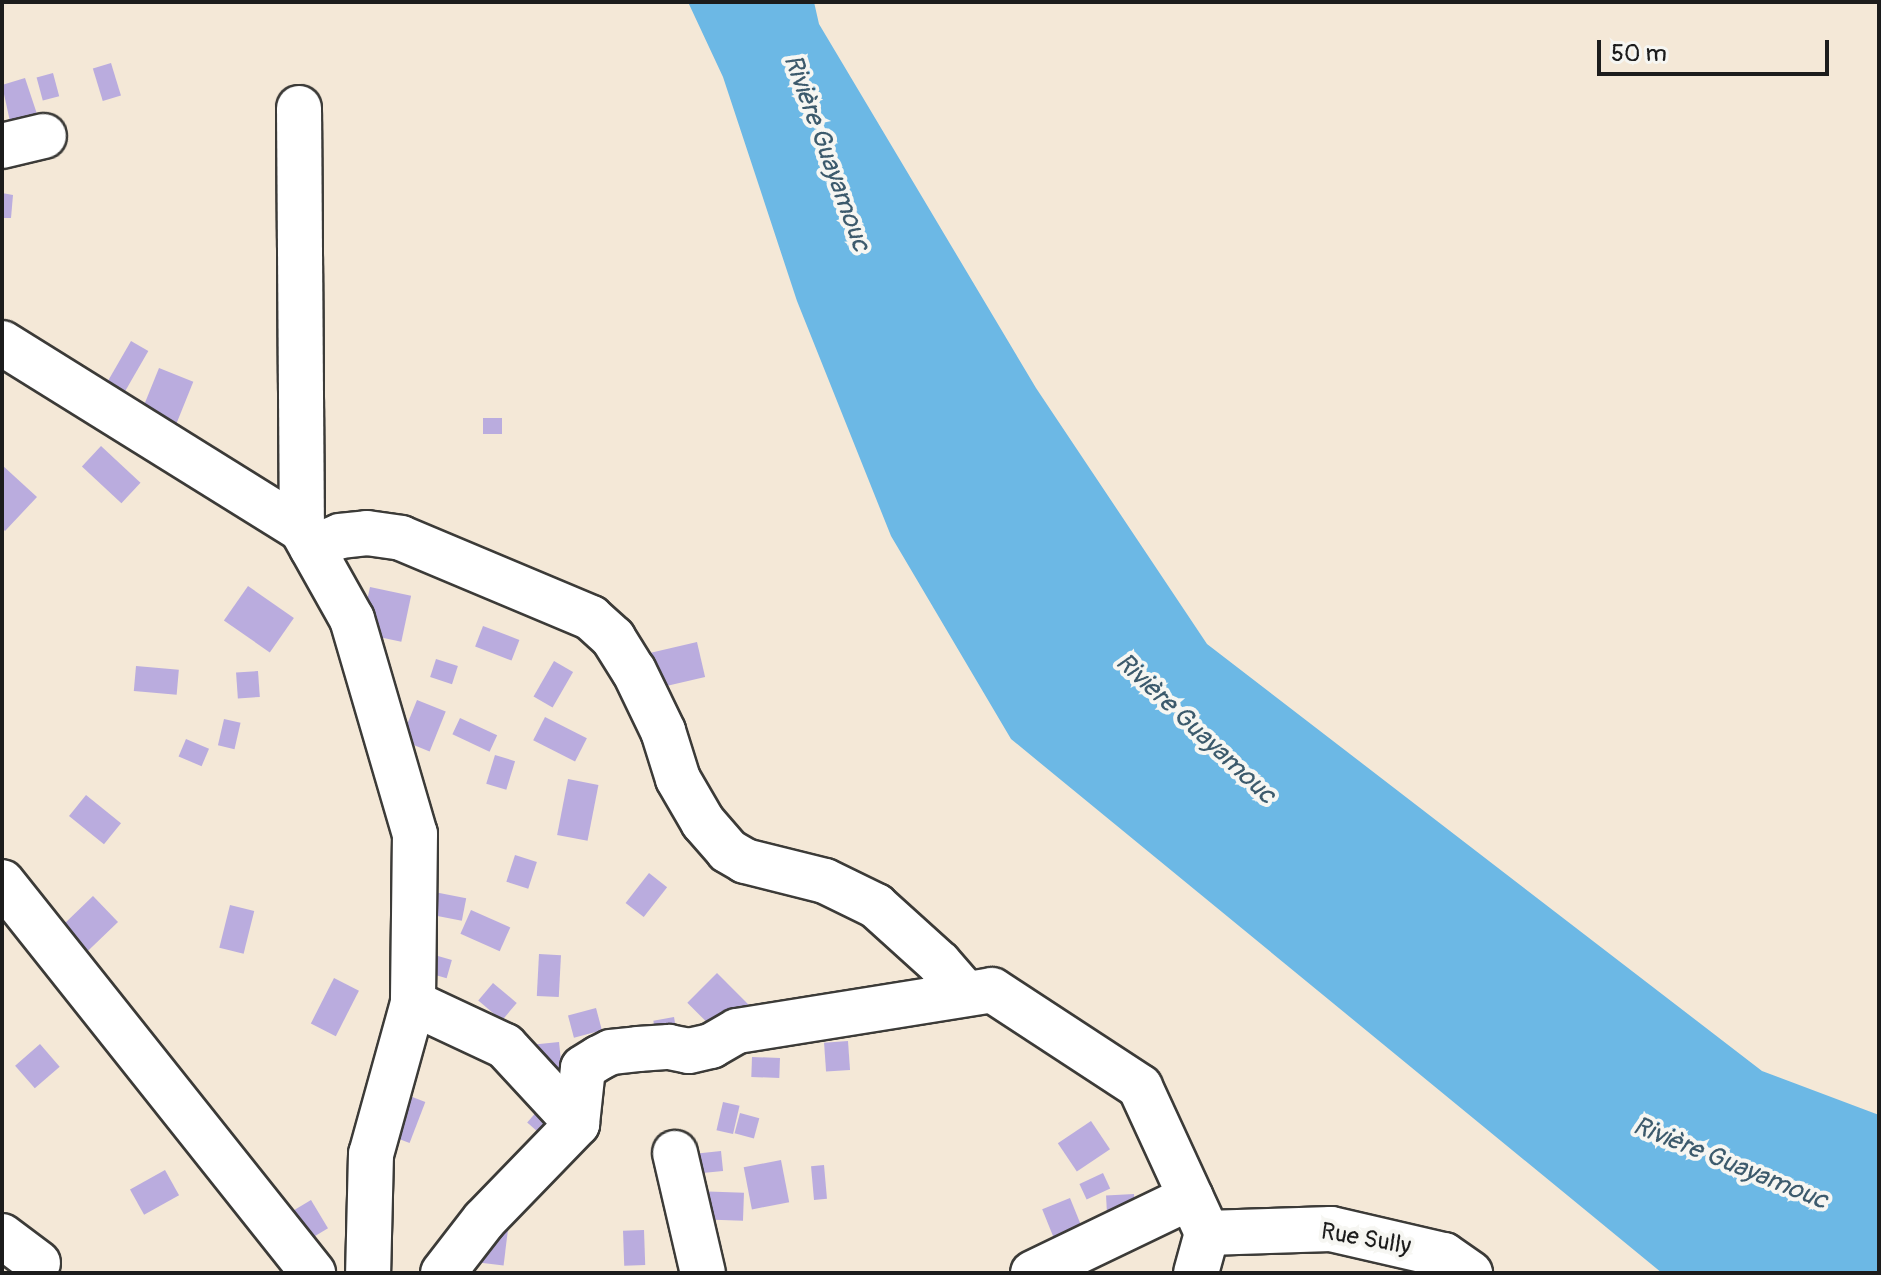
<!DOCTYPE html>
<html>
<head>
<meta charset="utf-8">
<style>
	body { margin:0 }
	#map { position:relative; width:1881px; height:1275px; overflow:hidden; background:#f4e8d7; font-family:Pangolin,sans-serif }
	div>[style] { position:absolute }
	.water>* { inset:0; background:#6cb8e5 }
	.building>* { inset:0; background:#baacde; transform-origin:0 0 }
	.roads { filter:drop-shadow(2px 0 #3c3b38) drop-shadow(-2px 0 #3c3b38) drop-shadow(0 2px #3c3b38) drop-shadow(0 -2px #3c3b38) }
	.minor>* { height:44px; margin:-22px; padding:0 22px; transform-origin:22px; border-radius:22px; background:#fff }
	span { translate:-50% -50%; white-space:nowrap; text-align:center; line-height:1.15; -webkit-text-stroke:8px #f6f6f2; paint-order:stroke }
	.street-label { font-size:24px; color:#1c1c1c }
	.water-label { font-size:26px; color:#3c5a6c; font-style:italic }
	.frame { position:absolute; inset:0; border:4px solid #1c1c1c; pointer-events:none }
	.scale { position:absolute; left:1597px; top:40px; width:232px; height:36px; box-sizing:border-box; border:4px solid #1c1c1c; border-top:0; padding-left:10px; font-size:24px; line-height:28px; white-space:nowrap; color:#1c1c1c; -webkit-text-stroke:6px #f6f6f2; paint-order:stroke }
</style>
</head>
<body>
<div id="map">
	<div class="water">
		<i style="clip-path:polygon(688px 2px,814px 2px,819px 24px,1036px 388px,1207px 644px,1762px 1071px,1879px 1115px,1879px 1273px,1662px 1273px,1011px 739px,891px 536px,797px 301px,723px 77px)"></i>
	</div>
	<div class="building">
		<i style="left:111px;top:63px;width:34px;height:19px;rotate:73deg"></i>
		<i style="left:53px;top:73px;width:24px;height:17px;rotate:75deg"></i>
		<i style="clip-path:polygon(25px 78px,38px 117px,11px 126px,2px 85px)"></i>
		<i style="clip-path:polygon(2px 193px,13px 195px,11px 218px,2px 218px)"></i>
		<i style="left:131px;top:341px;width:20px;height:56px;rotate:30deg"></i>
		<i style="left:159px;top:368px;width:37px;height:56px;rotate:22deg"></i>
		<i style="left:483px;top:418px;width:19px;height:16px"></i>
		<i style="left:101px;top:446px;width:54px;height:28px;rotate:43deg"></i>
		<i style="clip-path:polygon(2px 465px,37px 497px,5px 531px,2px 528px)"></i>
		<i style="left:248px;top:586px;width:56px;height:42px;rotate:35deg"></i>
		<i style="left:370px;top:587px;width:42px;height:47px;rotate:12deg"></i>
		<i style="left:483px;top:626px;width:39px;height:22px;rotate:21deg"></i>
		<i style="left:697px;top:642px;width:36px;height:54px;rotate:77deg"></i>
		<i style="left:436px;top:659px;width:23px;height:19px;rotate:18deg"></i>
		<i style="left:554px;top:661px;width:22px;height:41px;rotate:30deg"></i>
		<i style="left:136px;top:666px;width:43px;height:25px;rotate:5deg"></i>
		<i style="left:258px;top:671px;width:26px;height:22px;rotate:86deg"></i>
		<i style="left:417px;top:700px;width:31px;height:43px;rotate:22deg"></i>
		<i style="left:545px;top:717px;width:47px;height:26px;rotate:27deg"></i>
		<i style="left:460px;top:718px;width:41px;height:18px;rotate:25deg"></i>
		<i style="left:224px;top:719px;width:17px;height:27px;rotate:13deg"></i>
		<i style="left:186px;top:739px;width:25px;height:19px;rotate:23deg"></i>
		<i style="left:495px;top:755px;width:21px;height:30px;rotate:17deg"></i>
		<i style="left:568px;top:779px;width:31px;height:57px;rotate:11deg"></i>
		<i style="left:86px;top:795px;width:45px;height:27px;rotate:39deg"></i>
		<i style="left:515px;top:855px;width:23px;height:28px;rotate:18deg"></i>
		<i style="left:649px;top:873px;width:23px;height:38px;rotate:38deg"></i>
		<i style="left:424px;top:890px;width:43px;height:23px;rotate:11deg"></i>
		<i style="left:93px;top:896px;width:36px;height:42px;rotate:46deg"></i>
		<i style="left:230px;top:905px;width:25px;height:44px;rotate:14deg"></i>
		<i style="left:471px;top:910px;width:43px;height:26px;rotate:24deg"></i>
		<i style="left:424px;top:952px;width:29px;height:19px;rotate:16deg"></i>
		<i style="left:539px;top:954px;width:22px;height:42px;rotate:3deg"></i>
		<i style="left:717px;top:973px;width:49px;height:42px;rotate:45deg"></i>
		<i style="left:334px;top:978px;width:28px;height:51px;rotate:27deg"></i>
		<i style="left:493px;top:983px;width:31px;height:23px;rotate:40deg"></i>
		<i style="left:596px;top:1008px;width:23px;height:29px;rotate:75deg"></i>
		<i style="left:674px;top:1017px;width:17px;height:21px;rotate:80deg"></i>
		<i style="left:848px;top:1041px;width:29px;height:24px;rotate:86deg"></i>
		<i style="left:559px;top:1042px;width:28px;height:32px;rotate:84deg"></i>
		<i style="left:40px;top:1044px;width:30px;height:33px;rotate:49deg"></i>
		<i style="left:752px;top:1057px;width:28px;height:20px;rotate:2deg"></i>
		<i style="left:402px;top:1093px;width:25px;height:44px;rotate:21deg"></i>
		<i style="left:723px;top:1102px;width:17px;height:29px;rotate:13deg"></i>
		<i style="left:539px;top:1109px;width:20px;height:18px;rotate:41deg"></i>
		<i style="left:740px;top:1113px;width:20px;height:21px;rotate:15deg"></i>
		<i style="left:1091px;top:1121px;width:34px;height:40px;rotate:56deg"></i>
		<i style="left:721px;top:1151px;width:20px;height:26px;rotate:84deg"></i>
		<i style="left:781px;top:1160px;width:43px;height:38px;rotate:79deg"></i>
		<i style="left:824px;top:1165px;width:34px;height:13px;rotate:85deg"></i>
		<i style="left:165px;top:1170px;width:29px;height:40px;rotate:61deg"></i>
		<i style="left:1103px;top:1173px;width:17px;height:26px;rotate:65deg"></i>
		<i style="left:694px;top:1191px;width:50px;height:28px;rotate:2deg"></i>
		<i style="left:1134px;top:1194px;width:17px;height:28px;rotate:87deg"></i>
		<i style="left:1070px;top:1198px;width:37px;height:30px;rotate:68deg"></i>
		<i style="left:311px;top:1200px;width:33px;height:34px;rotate:59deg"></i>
		<i style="left:485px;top:1228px;width:23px;height:35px;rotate:7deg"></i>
		<i style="left:644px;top:1230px;width:35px;height:21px;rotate:88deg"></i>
	</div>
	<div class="roads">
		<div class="minor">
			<i style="left:299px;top:108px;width:422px;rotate:89.6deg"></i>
			<i style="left:2px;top:146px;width:43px;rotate:-13.4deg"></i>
			<i style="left:2px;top:343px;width:354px;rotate:31.9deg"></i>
			<i style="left:302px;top:530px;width:102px;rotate:60.7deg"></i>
			<i style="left:352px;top:619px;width:224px;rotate:73.7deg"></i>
			<i style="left:415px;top:834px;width:169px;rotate:90.7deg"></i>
			<i style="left:413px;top:1003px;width:157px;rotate:105.5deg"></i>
			<i style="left:371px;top:1154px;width:119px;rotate:91.4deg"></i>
			<i style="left:312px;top:548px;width:30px;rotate:-23deg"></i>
			<i style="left:340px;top:536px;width:27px;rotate:-6deg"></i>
			<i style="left:367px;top:533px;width:34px;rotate:8deg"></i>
			<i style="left:401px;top:538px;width:206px;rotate:22.8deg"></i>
			<i style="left:591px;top:618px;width:30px;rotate:42deg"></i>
			<i style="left:613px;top:638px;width:39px;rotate:58deg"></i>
			<i style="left:634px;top:671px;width:67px;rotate:64.2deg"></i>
			<i style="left:663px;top:731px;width:50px;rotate:72.6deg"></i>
			<i style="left:678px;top:779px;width:50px;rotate:59.8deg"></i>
			<i style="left:703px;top:822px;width:38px;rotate:49deg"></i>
			<i style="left:728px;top:851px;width:20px;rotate:30deg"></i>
			<i style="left:745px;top:861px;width:82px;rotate:14deg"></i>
			<i style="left:825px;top:881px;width:57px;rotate:26.1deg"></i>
			<i style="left:876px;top:906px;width:85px;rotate:42.1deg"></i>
			<i style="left:939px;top:963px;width:41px;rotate:48.9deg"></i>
			<i style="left:2px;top:882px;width:500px;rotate:51.5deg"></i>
			<i style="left:413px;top:1003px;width:102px;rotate:25.1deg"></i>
			<i style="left:505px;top:1046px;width:106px;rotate:47.3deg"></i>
			<i style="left:675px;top:1153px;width:123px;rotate:76.9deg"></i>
			<i style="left:1207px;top:1233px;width:124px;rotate:-1.8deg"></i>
			<i style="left:1331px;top:1229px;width:116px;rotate:13deg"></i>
			<i style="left:1444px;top:1255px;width:32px;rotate:35deg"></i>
			<i style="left:2px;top:1236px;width:45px;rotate:36.9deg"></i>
			<i style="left:443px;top:1273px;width:67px;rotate:-52.3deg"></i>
			<i style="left:484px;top:1220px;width:134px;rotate:-45.9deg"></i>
			<i style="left:577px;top:1124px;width:56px;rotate:-83.9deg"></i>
			<i style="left:583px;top:1068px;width:19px;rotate:-32deg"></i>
			<i style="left:599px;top:1058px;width:13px;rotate:-27deg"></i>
			<i style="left:611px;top:1052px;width:27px;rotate:-6deg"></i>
			<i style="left:638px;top:1049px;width:31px;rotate:-4deg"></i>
			<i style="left:669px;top:1047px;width:20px;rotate:11deg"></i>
			<i style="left:689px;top:1051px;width:23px;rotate:-13deg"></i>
			<i style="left:711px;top:1046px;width:30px;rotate:-30deg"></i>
			<i style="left:737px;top:1031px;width:258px;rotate:-9.1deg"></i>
			<i style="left:992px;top:990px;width:177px;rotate:33.2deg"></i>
			<i style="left:1140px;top:1087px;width:161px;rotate:65.3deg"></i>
			<i style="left:1207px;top:1233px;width:41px;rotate:105.4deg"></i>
			<i style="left:1033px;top:1273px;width:175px;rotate:-25.7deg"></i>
		</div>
	</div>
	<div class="street-label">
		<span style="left:1366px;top:1239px;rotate:10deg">Rue Sully</span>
	</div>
	<div class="water-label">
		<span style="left:826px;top:153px;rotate:70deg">Rivière Guayamouc</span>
		<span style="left:1195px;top:729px;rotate:43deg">Rivière Guayamouc</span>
		<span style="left:1730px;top:1164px;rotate:22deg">Rivière Guayamouc</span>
	</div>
	<div class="frame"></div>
	<div class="scale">50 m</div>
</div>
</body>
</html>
